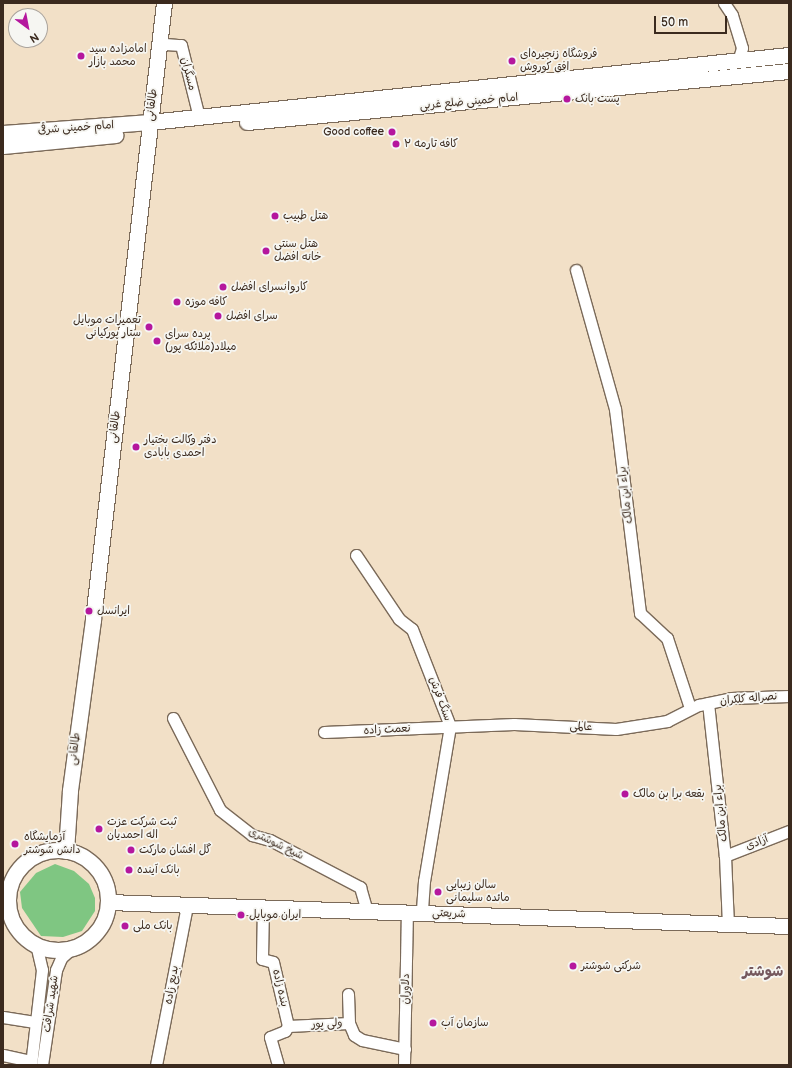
<!DOCTYPE html>
<html>
<head>
<meta charset="utf-8">
<style>
	body { margin:0 }
	#map { position:relative; width:792px; height:1068px; overflow:hidden; background:#f2e0c7; font-family:"Balsamiq Sans","Playpen Sans Arabic",sans-serif }
	div>[style] { position:absolute }
	.green>* { inset:0; background:#7fc682 }
	.roads { filter:drop-shadow(1px 0 #7b6a59) drop-shadow(-1px 0 #7b6a59) drop-shadow(0 1px #7b6a59) drop-shadow(0 -1px #7b6a59) }
	.minor>* { height:11px; margin:-5.5px; padding:0 5.5px; transform-origin:5.5px; border-radius:5.5px; background:#fff }
	.secondary>* { height:15px; margin:-7.5px; padding:0 7.5px; transform-origin:7.5px; border-radius:7.5px; background:#fff }
	.secondary>.ring { margin:-7.5px; padding:0; box-sizing:content-box; background:none; border:15px solid #fff; border-radius:50% }
	.dots>* { width:11px; height:11px; translate:-50% -50%; box-sizing:border-box; border:2px solid #f6f6f2; border-radius:50% }
	span { translate:-50% -50%; white-space:nowrap; text-align:center; line-height:1.15; -webkit-text-stroke:3.5px #f6f6f2; paint-order:stroke }
	.poi-label { font-size:11px; color:#3b2a1e }
	.left { translate:0 -50%; text-align:left }
	.right { translate:-100% -50%; text-align:right }
	.street-label { font-size:11px; color:#3b2a1e }
	.district-label { font-size:15px; color:#75585d; font-weight:700 }
	.frame { position:absolute; inset:0; border:4px solid #3b2a1e; pointer-events:none }
	.north { position:absolute; left:8px; top:8px; width:40px; height:40px; box-sizing:border-box; background:#f6f6f2; border:1px solid #aba49d; border-radius:50%; rotate:148deg; font-size:11px; font-weight:700; line-height:16px; text-align:center; color:#3b2a1e }
	.north::after { content:''; display:block; margin:auto; width:14px; height:18px; background:#b5179e; clip-path:polygon(50% 0,100% 100%,50% 72%,0 100%) }
	.scale { position:absolute; left:654px; top:16px; width:73px; height:18px; box-sizing:border-box; border:2px solid #3b2a1e; border-top:0; padding-left:5px; font-size:12px; line-height:14px; white-space:nowrap; color:#3b2a1e; -webkit-text-stroke:3px #f6f6f2; paint-order:stroke }
</style>
</head>
<body>
<div id="map">
	<div class="green">
		<i style="clip-path:polygon(55px 864px,74px 871px,89px 884px,95px 898px,95px 911px,82px 931px,63px 937px,41px 936px,22px 908px,20px 892px,36px 873px)"></i>
	</div>
	<div class="roads">
		<div class="minor">
			<i style="left:724px;top:3px;width:14px;rotate:56deg"></i>
			<i style="left:732px;top:15px;width:34px;rotate:73deg"></i>
			<i style="left:742px;top:48px;width:14px;rotate:107deg"></i>
			<i style="left:165px;top:44px;width:16px;rotate:4deg"></i>
			<i style="left:181px;top:45px;width:74px;rotate:76deg"></i>
			<i style="left:576px;top:270px;width:144px;rotate:74.3deg"></i>
			<i style="left:615px;top:409px;width:206px;rotate:83deg"></i>
			<i style="left:640px;top:613px;width:37px;rotate:43deg"></i>
			<i style="left:667px;top:638px;width:74px;rotate:71.8deg"></i>
			<i style="left:356px;top:555px;width:77px;rotate:56.1deg"></i>
			<i style="left:399px;top:619px;width:16px;rotate:38deg"></i>
			<i style="left:412px;top:629px;width:104px;rotate:68.6deg"></i>
			<i style="left:450px;top:726px;width:157px;rotate:99.5deg"></i>
			<i style="left:424px;top:881px;width:32px;rotate:94deg"></i>
			<i style="left:708px;top:703px;width:154px;rotate:83.7deg"></i>
			<i style="left:725px;top:856px;width:68px;rotate:87.5deg"></i>
			<i style="left:173px;top:718px;width:103px;rotate:62.9deg"></i>
			<i style="left:220px;top:810px;width:41px;rotate:38deg"></i>
			<i style="left:252px;top:835px;width:19px;rotate:16deg"></i>
			<i style="left:270px;top:840px;width:102px;rotate:27.6deg"></i>
			<i style="left:360px;top:887px;width:25px;rotate:74deg"></i>
			<i style="left:324px;top:732px;width:190px;rotate:-2.4deg"></i>
			<i style="left:514px;top:724px;width:102px;rotate:2.8deg"></i>
			<i style="left:616px;top:729px;width:52px;rotate:-8.9deg"></i>
			<i style="left:667px;top:721px;width:36px;rotate:-27deg"></i>
			<i style="left:699px;top:705px;width:33px;rotate:-12deg"></i>
			<i style="left:731px;top:698px;width:58px;rotate:-2deg"></i>
			<i style="left:725px;top:856px;width:69px;rotate:-21.3deg"></i>
			<i style="left:263px;top:906px;width:53px;rotate:91.1deg"></i>
			<i style="left:262px;top:959px;width:11px;rotate:15deg"></i>
			<i style="left:273px;top:962px;width:66px;rotate:76.8deg"></i>
			<i style="left:348px;top:994px;width:29px;rotate:88deg"></i>
			<i style="left:3px;top:1017px;width:32px;rotate:9deg"></i>
			<i style="left:288px;top:1026px;width:61px;rotate:-2.8deg"></i>
			<i style="left:349px;top:1023px;width:13px;rotate:67deg"></i>
			<i style="left:354px;top:1035px;width:9px;rotate:32deg"></i>
			<i style="left:362px;top:1040px;width:44px;rotate:11.8deg"></i>
			<i style="left:3px;top:1055px;width:29px;rotate:12deg"></i>
			<i style="left:31px;top:1065px;width:96px;rotate:-83.4deg"></i>
			<i style="left:42px;top:970px;width:26px;rotate:-103deg"></i>
			<i style="left:42px;top:1065px;width:96px;rotate:-81.6deg"></i>
			<i style="left:56px;top:970px;width:13px;rotate:-67deg"></i>
			<i style="left:61px;top:958px;width:15px;rotate:-42deg"></i>
			<i style="left:156px;top:1065px;width:163px;rotate:-79deg"></i>
			<i style="left:278px;top:1065px;width:29px;rotate:-106deg"></i>
			<i style="left:270px;top:1037px;width:16px;rotate:-22deg"></i>
			<i style="left:285px;top:1031px;width:6px;rotate:-59deg"></i>
			<i style="left:404px;top:1065px;width:152px;rotate:-88.9deg"></i>
		</div>
		<div class="secondary">
			<i style="left:247px;top:122px;width:544px;rotate:-5.38deg"></i>
			<i style="left:3px;top:133px;width:147px;rotate:-4.3deg"></i>
			<i style="left:150px;top:122px;width:643px;rotate:-5.99deg"></i>
			<i style="left:3px;top:146px;width:113px;rotate:-5.6deg"></i>
			<i class="ring" style="left:8px;top:850px;width:85px;height:85px"></i>
			<i style="left:66px;top:851px;width:61px;rotate:-86.2deg"></i>
			<i style="left:70px;top:790px;width:173px;rotate:-82.3deg"></i>
			<i style="left:93px;top:619px;width:620px;rotate:-83.43deg"></i>
			<i style="left:108px;top:902px;width:681px;rotate:2.02deg"></i>
		</div>
	</div>
	<div class="dots">
		<i style="left:81px;top:56px;background:#b5179e"></i>
		<i style="left:512px;top:61px;background:#b5179e"></i>
		<i style="left:567px;top:99px;background:#b5179e"></i>
		<i style="left:392px;top:132px;background:#b5179e"></i>
		<i style="left:396px;top:144px;background:#b5179e"></i>
		<i style="left:275px;top:216px;background:#b5179e"></i>
		<i style="left:266px;top:251px;background:#b5179e"></i>
		<i style="left:223px;top:287px;background:#b5179e"></i>
		<i style="left:177px;top:302px;background:#b5179e"></i>
		<i style="left:218px;top:316px;background:#b5179e"></i>
		<i style="left:149px;top:327px;background:#b5179e"></i>
		<i style="left:157px;top:341px;background:#b5179e"></i>
		<i style="left:136px;top:447px;background:#b5179e"></i>
		<i style="left:89px;top:611px;background:#b5179e"></i>
		<i style="left:625px;top:794px;background:#b5179e"></i>
		<i style="left:99px;top:829px;background:#b5179e"></i>
		<i style="left:15px;top:844px;background:#b5179e"></i>
		<i style="left:131px;top:850px;background:#b5179e"></i>
		<i style="left:129px;top:870px;background:#b5179e"></i>
		<i style="left:438px;top:892px;background:#b5179e"></i>
		<i style="left:241px;top:915px;background:#b5179e"></i>
		<i style="left:125px;top:926px;background:#b5179e"></i>
		<i style="left:573px;top:966px;background:#b5179e"></i>
		<i style="left:433px;top:1023px;background:#b5179e"></i>
	</div>
	<div class="poi-label">
		<span class="left" style="left:89px;top:56px">امامزاده سید<br>محمد بازار</span>
		<span class="left" style="left:520px;top:61px">فروشگاه زنجیره‌ای<br>افق کوروش</span>
		<span class="left" style="left:575px;top:99px">پست بانک</span>
		<span class="right" style="left:384px;top:132px">Good coffee</span>
		<span class="left" style="left:404px;top:144px">کافه تارمه ۲</span>
		<span class="left" style="left:283px;top:216px">هتل طبیب</span>
		<span class="left" style="left:274px;top:251px">هتل سنتی<br>خانه افضل</span>
		<span class="left" style="left:231px;top:287px">کاروانسرای افضل</span>
		<span class="left" style="left:185px;top:302px">کافه موزه</span>
		<span class="left" style="left:226px;top:316px">سرای افضل</span>
		<span class="right" style="left:141px;top:327px">تعمیرات موبایل<br>ستار پورکیانی</span>
		<span class="left" style="left:165px;top:341px">پرده سرای<br>میلاد(ملائکه پور)</span>
		<span class="left" style="left:144px;top:447px">دفتر وکالت بختیار<br>احمدی بابادی</span>
		<span class="left" style="left:97px;top:611px">ایرانسل</span>
		<span class="left" style="left:633px;top:794px">بقعه برا بن مالک</span>
		<span class="left" style="left:107px;top:829px">ثبت شرکت عزت<br>اله احمدیان</span>
		<span class="left" style="left:24px;top:844px">آزمایشگاه<br>دانش شوشتر</span>
		<span class="left" style="left:139px;top:850px">گل افشان مارکت</span>
		<span class="left" style="left:137px;top:870px">بانک آینده</span>
		<span class="left" style="left:446px;top:892px">سالن زیبایی<br>مائده سلیمانی</span>
		<span class="left" style="left:249px;top:915px">ایران موبایل</span>
		<span class="left" style="left:133px;top:926px">بانک ملی</span>
		<span class="left" style="left:581px;top:966px">شرکتی شوشتر</span>
		<span class="left" style="left:441px;top:1023px">سازمان آب</span>
	</div>
	<div class="street-label">
		<span style="left:188px;top:74px;rotate:76deg">مسگران</span>
		<span style="left:469px;top:102px;rotate:-5deg">امام خمینی ضلع غربی</span>
		<span style="left:152px;top:105px;rotate:-83deg">طالقانی</span>
		<span style="left:76px;top:128px;rotate:-4deg">امام خمینی شرقی</span>
		<span style="left:115px;top:427px;rotate:-83deg">طالقانی</span>
		<span style="left:626px;top:495px;rotate:-97deg">براء ابن مالک</span>
		<span style="left:440px;top:699px;rotate:70deg">سنگ فرش</span>
		<span style="left:749px;top:699px;rotate:-5deg">نصراله کلکران</span>
		<span style="left:581px;top:727px;rotate:3deg">عالمی</span>
		<span style="left:387px;top:730px;rotate:-3deg">نعمت زاده</span>
		<span style="left:75px;top:749px;rotate:-83deg">طالقانی</span>
		<span style="left:721px;top:813px;rotate:-96deg">براء ابن مالک</span>
		<span style="left:757px;top:843px;rotate:-22deg">آزادی</span>
		<span style="left:276px;top:844px;rotate:26deg">شیخ شوشتری</span>
		<span style="left:449px;top:914px;rotate:2deg">شریعتی</span>
		<span style="left:172px;top:985px;rotate:-80deg">بدیع زاده</span>
		<span style="left:280px;top:988px;rotate:77deg">بنده زاده</span>
		<span style="left:406px;top:989px;rotate:-89deg">دلاوران</span>
		<span style="left:51px;top:1004px;rotate:-82deg">شهید شرافت</span>
		<span style="left:327px;top:1024px;rotate:-3deg">ولی پور</span>
	</div>
	<div class="district-label">
		<span style="left:763px;top:972px">شوشتر</span>
	</div>
	<div class="frame"></div>
	<div class="north">N</div>
	<div class="scale">50 m</div>
</div>
</body>
</html>
